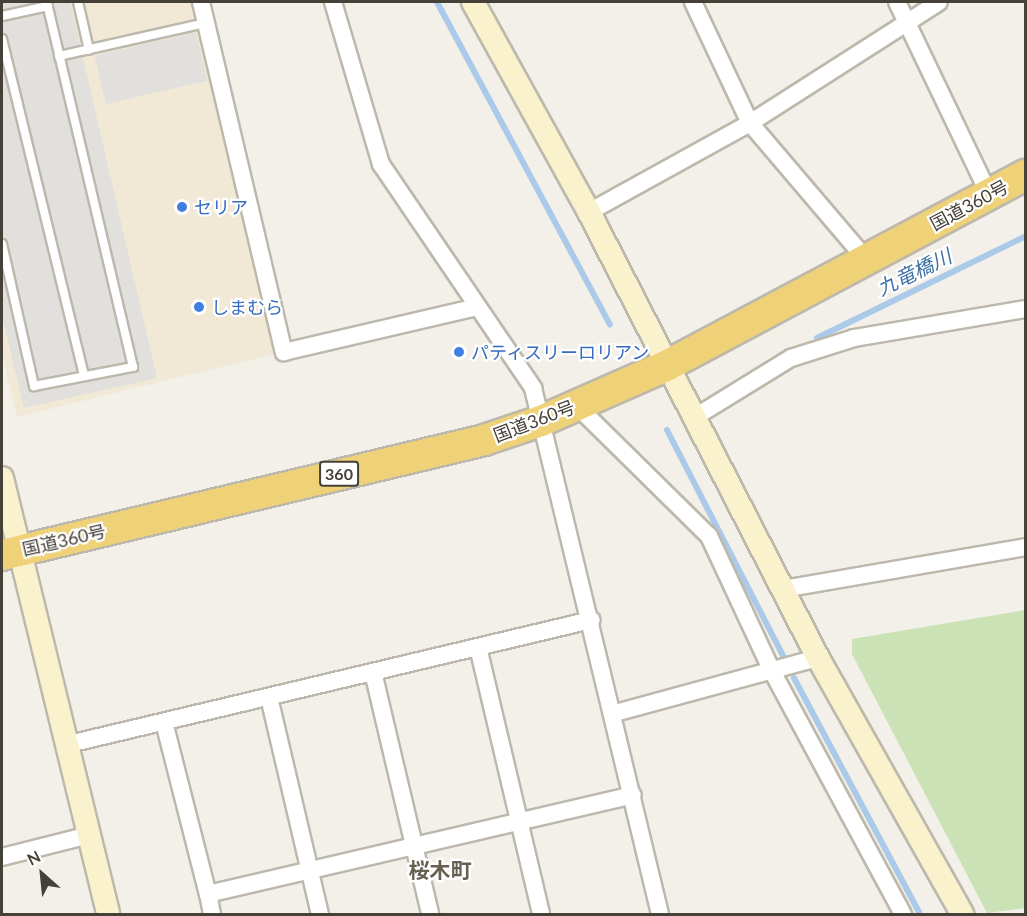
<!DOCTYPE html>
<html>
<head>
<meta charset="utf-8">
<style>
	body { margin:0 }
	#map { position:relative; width:1027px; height:916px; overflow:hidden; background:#f2f0e8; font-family:Lato,"Noto Sans JP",sans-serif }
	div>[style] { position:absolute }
	.commercial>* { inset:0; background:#f2e8d6 }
	.green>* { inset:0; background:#cae2b5 }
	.parking>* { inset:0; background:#e1e0dc; transform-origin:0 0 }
	.stream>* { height:6px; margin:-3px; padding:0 3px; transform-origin:3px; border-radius:3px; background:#abcae9 }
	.roads { filter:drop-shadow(2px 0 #bdb8ac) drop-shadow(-2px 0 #bdb8ac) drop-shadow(0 2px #bdb8ac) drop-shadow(0 -2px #bdb8ac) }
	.lane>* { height:8px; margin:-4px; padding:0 4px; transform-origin:4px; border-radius:4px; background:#fff }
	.street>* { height:16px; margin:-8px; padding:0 8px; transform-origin:8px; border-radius:8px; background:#fff }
	.secondary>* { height:22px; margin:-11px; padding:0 11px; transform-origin:11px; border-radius:11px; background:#f9f2cc }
	.highway>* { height:30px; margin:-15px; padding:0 15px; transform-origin:15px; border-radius:15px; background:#efd177 }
	.dots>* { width:16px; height:16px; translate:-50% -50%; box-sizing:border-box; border:3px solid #fff; border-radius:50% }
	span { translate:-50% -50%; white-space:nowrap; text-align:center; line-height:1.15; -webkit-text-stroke:4.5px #fff; paint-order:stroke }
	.shield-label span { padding:2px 4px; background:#fff; border:2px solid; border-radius:4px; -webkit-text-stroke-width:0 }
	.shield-label { font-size:16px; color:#454138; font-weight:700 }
	.street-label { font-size:18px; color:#454138 }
	.shop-label { font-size:18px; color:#366cbe }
	.left { translate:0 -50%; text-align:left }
	.water-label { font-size:20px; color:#3c70a6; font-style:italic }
	.quarter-label { font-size:21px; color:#675f50; font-weight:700 }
	.frame { position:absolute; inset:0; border:3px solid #454138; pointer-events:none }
	.north { position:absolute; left:12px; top:844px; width:60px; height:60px; -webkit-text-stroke:4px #fff; paint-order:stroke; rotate:333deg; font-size:16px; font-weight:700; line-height:24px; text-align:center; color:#454138 }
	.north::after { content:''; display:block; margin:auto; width:21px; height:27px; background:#454138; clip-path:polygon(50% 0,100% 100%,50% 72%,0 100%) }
</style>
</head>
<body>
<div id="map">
	<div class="commercial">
		<i style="clip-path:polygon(2px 2px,193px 2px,278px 353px,17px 417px,2px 354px)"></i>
	</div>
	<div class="green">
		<i style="clip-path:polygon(1025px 610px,1025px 908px,987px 913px,852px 654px,852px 639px)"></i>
	</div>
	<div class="parking">
		<i style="clip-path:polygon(2px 2px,70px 2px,157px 378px,24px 408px,2px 316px)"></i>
		<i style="left:196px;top:32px;width:50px;height:104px;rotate:77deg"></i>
	</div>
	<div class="stream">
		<i style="left:437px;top:2px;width:366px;rotate:61.8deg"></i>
		<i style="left:817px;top:338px;width:233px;rotate:-26deg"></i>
		<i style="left:667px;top:430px;width:254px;rotate:62.8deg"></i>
		<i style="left:794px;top:678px;width:265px;rotate:61.9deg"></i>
	</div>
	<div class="roads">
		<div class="lane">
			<i style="left:78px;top:2px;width:49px;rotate:77.1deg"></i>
			<i style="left:2px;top:16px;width:47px;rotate:-12.3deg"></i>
			<i style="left:2px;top:39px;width:347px;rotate:76.3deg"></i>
			<i style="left:59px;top:56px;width:151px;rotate:-12.7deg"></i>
			<i style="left:2px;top:244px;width:146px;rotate:77.3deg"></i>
			<i style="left:34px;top:386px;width:101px;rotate:-10.9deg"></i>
			<i style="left:133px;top:367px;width:375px;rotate:-103.3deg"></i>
		</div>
		<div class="street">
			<i style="left:201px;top:2px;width:360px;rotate:76.7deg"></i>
			<i style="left:284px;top:352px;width:198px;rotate:-13.1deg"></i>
			<i style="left:333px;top:2px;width:169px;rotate:73.5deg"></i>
			<i style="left:381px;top:164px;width:271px;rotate:55.8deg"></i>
			<i style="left:533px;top:388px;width:541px;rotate:76.43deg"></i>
			<i style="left:693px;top:2px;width:134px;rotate:64.8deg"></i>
			<i style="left:750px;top:123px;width:177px;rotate:49.6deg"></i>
			<i style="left:897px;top:2px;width:213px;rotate:64.4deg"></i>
			<i style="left:589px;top:212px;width:184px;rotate:-28.9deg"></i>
			<i style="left:750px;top:123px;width:224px;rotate:-32.6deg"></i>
			<i style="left:576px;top:405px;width:187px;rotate:44.6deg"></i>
			<i style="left:709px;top:536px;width:149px;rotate:65deg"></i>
			<i style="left:772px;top:671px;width:276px;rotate:61.7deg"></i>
			<i style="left:695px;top:417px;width:113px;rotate:-31.6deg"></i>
			<i style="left:791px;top:358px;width:66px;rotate:-17.6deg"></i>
			<i style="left:854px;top:338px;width:174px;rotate:-9.6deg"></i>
			<i style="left:783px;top:589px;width:247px;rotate:-9.8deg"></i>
			<i style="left:478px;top:647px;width:274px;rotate:76.7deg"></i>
			<i style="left:373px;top:672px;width:249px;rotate:76.7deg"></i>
			<i style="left:269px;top:697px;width:223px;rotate:76.8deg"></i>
			<i style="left:615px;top:713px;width:210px;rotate:-15.2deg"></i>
			<i style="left:164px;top:722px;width:178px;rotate:75.7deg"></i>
			<i style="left:69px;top:744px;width:537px;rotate:-13.36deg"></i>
			<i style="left:2px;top:857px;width:90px;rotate:-14.2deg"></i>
			<i style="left:212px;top:914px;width:20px;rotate:-101deg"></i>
			<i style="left:208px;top:894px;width:436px;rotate:-13.1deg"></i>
		</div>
		<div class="secondary">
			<i style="left:473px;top:2px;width:240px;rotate:61.1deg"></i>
			<i style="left:589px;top:212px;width:501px;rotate:62.82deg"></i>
			<i style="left:818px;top:658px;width:294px;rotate:60.6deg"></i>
			<i style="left:2px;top:478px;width:449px;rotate:76.3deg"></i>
		</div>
		<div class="highway">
			<i style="left:2px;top:555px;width:496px;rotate:-13.4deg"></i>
			<i style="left:484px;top:440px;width:60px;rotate:-18.4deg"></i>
			<i style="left:541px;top:421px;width:139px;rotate:-23.8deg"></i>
			<i style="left:668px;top:365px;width:405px;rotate:-28deg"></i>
		</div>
	</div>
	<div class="dots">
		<i style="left:182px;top:207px;background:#3f7fe0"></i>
		<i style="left:199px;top:307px;background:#3f7fe0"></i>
		<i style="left:459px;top:352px;background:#3f7fe0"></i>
	</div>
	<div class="shield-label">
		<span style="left:339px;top:474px">360</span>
	</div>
	<div class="street-label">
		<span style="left:969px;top:205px;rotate:-28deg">国道360号</span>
		<span style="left:534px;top:421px;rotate:-21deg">国道360号</span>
		<span style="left:64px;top:540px;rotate:-13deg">国道360号</span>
	</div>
	<div class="shop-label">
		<span class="left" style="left:194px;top:207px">セリア</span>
		<span class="left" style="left:211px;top:307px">しまむら</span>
		<span class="left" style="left:471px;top:352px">パティスリーロリアン</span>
	</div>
	<div class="water-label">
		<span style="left:914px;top:272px;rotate:-26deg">九竜橋川</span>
	</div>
	<div class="quarter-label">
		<span style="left:440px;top:870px">桜木町</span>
	</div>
	<div class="frame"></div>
	<div class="north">N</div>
</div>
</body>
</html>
